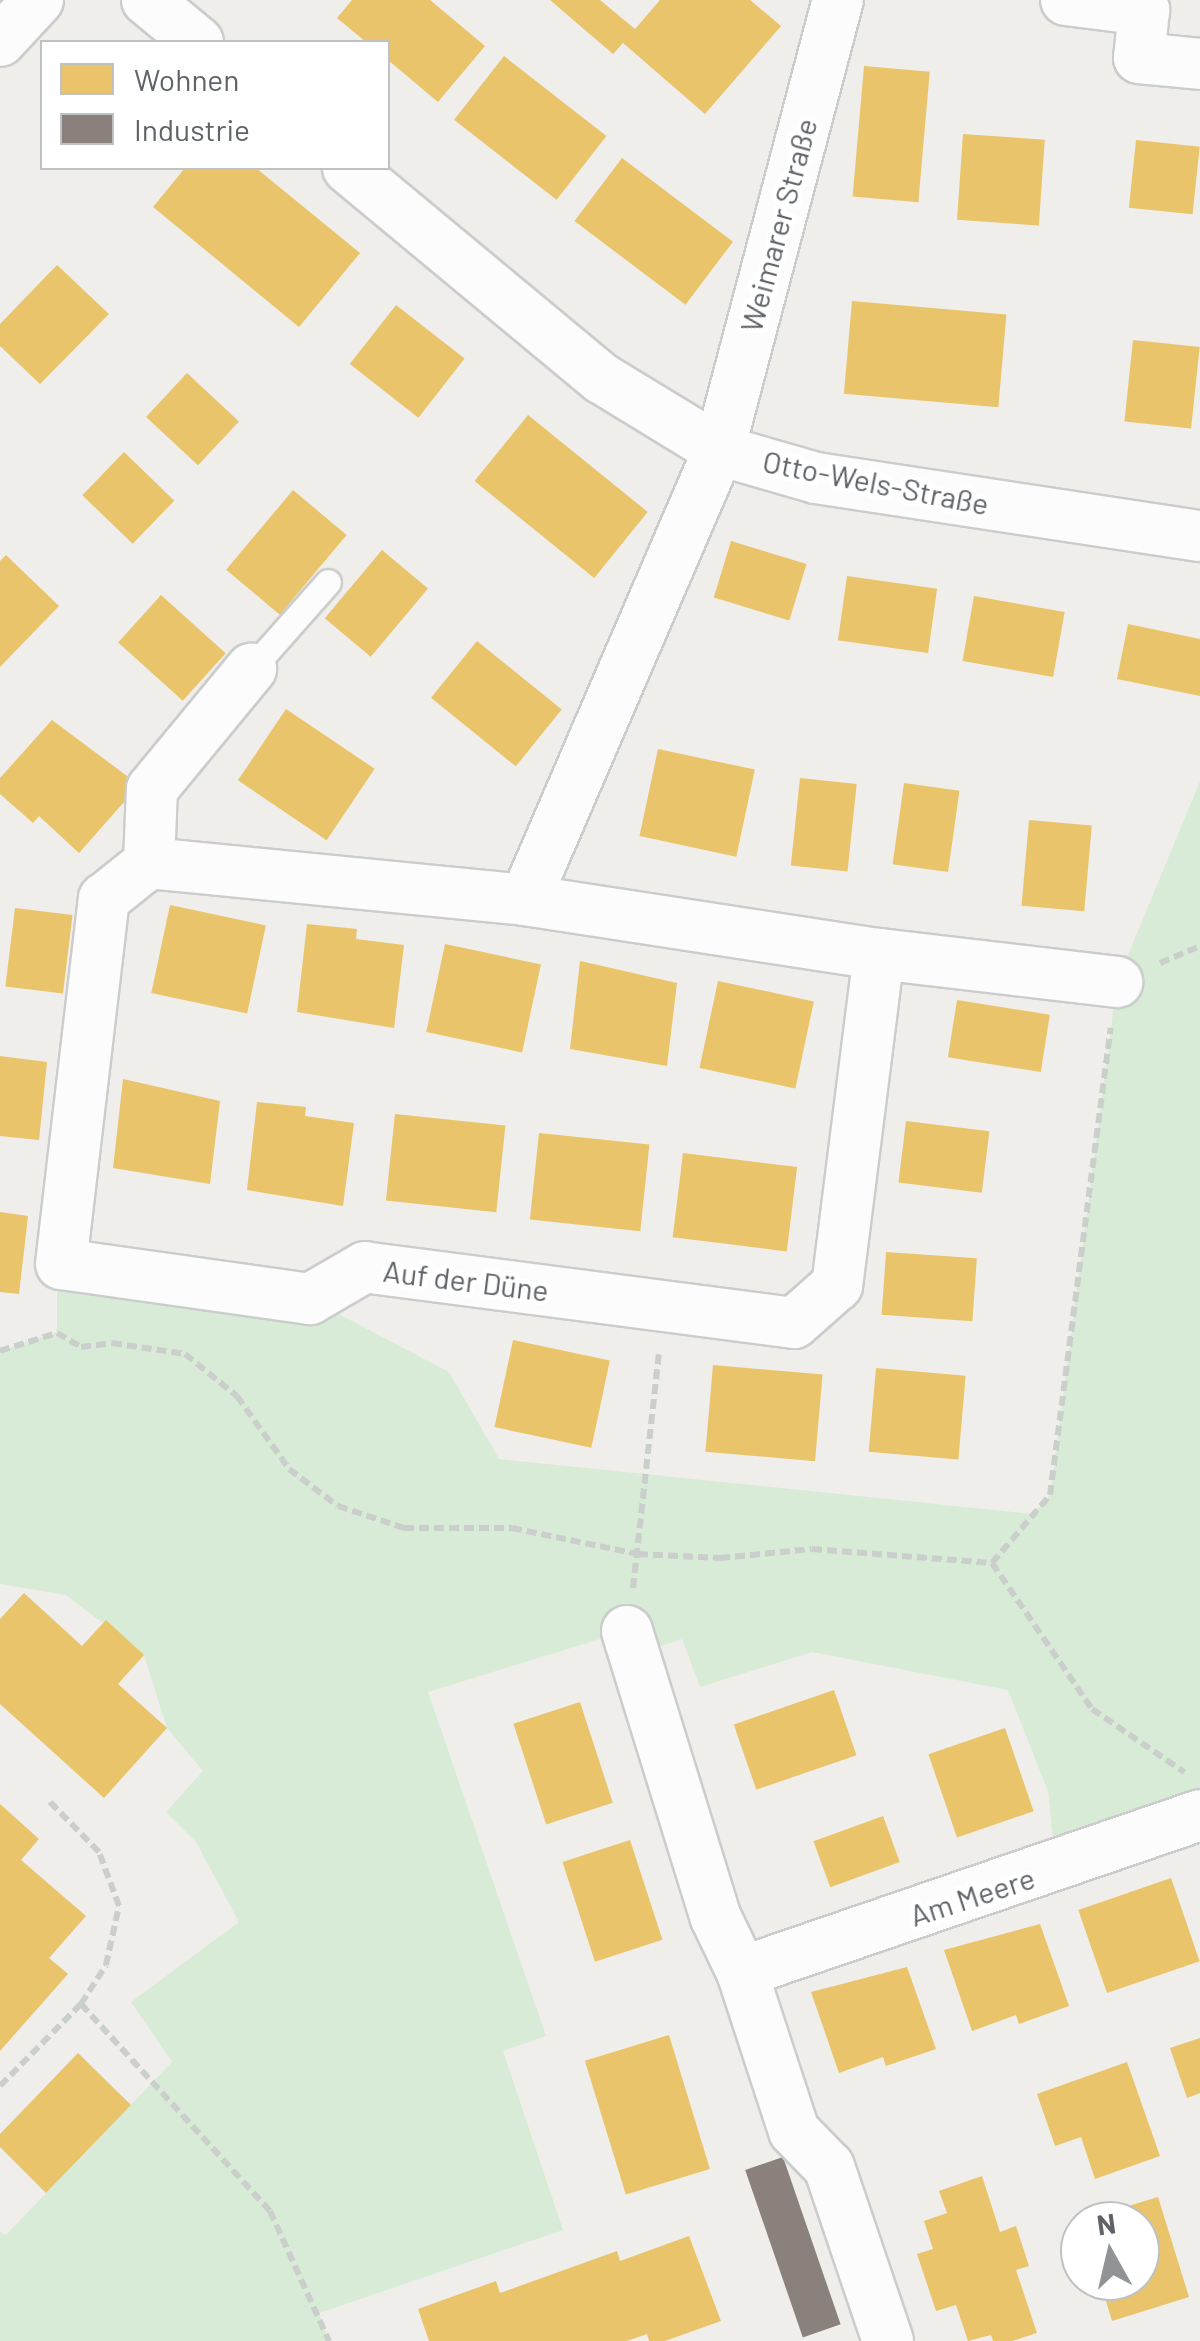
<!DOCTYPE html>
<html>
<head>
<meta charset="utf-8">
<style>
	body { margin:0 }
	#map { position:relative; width:1200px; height:2341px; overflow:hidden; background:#efeeea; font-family:Barlow,sans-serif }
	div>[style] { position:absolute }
	.green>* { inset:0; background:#d8ebd6 }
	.homes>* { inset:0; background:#e9c46a; transform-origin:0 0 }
	.industry>* { inset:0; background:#8a817c; transform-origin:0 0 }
	.path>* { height:6px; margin-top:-3px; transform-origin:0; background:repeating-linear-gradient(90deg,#cacfcc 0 10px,transparent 0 15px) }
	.roads { filter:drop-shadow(2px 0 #cbcccc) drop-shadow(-2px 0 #cbcccc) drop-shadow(0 2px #cbcccc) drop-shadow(0 -2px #cbcccc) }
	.service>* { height:25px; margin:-12.5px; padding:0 12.5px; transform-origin:12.5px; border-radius:12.5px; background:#fdfcfc }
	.minor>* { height:50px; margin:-25px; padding:0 25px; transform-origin:25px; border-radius:25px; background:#fdfcfc }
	span { translate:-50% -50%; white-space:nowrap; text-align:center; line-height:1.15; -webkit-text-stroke:10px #fff; paint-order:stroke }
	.street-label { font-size:30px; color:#5f6368 }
	.legend { position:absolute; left:40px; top:40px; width:350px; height:130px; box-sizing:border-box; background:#fff; border:2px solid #bfc1c3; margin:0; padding:12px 18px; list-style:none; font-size:30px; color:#5f6368 }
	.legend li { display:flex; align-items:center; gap:20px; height:50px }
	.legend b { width:50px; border:2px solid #bfc1c3 }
	.north { position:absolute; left:1060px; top:2201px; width:100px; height:100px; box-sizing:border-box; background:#fff; border:2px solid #bfc1c3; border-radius:50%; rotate:352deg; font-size:28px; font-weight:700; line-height:40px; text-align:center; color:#5f6368 }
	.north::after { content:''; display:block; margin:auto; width:35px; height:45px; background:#919496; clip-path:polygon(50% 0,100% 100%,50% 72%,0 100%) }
</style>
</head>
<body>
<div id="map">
	<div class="green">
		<i style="clip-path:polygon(1200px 781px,1200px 1815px,1056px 1868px,1048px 1791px,1008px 1690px,812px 1652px,700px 1687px,682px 1639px,634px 1655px,626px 1631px,428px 1692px,546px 2036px,503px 2051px,563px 2230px,319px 2313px,329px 2341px,0 2341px,0 2231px,6px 2235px,172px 2062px,131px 2002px,239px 1922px,196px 1842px,166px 1812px,203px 1771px,167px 1728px,144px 1655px,66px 1595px,0 1584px,0 1351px,57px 1332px,57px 1284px,310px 1299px,449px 1372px,499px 1459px,1033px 1514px,1050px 1495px,1117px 982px)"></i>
	</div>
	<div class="homes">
		<i style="clip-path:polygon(352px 0,430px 0,485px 46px,438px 102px,388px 60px,388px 42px,366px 42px,337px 18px)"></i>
		<i style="clip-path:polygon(550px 0,600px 0,635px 29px,660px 0,750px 0,781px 26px,705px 114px,623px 43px,613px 54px)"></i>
		<i style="left:504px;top:56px;width:130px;height:81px;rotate:38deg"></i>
		<i style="left:864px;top:66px;width:66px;height:131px;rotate:5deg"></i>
		<i style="left:963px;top:134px;width:82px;height:86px;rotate:4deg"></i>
		<i style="left:1136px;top:140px;width:64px;height:68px;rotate:6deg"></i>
		<i style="left:622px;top:158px;width:139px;height:79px;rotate:37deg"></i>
		<i style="clip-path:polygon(185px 168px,256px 168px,360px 253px,299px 327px,153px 207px)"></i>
		<i style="clip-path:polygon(57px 265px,109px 314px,40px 384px,0 346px,0 324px)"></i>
		<i style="left:852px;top:301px;width:155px;height:93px;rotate:5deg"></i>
		<i style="left:396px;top:305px;width:87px;height:75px;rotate:38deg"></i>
		<i style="left:1133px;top:340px;width:67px;height:82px;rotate:6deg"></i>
		<i style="left:187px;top:373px;width:71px;height:60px;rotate:43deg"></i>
		<i style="left:528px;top:415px;width:154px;height:85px;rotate:39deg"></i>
		<i style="left:124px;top:452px;width:70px;height:60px;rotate:44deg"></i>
		<i style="left:293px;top:490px;width:70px;height:104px;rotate:40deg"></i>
		<i style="left:731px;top:541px;width:79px;height:59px;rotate:17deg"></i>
		<i style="left:382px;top:550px;width:60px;height:89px;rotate:40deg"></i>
		<i style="clip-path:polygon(6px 555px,59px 606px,0 667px,0 561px)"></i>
		<i style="left:847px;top:576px;width:91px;height:65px;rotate:8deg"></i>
		<i style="left:161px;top:595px;width:87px;height:64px;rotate:42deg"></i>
		<i style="left:974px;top:596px;width:92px;height:66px;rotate:10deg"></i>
		<i style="clip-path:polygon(1128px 624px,1200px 639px,1200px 696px,1117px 679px)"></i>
		<i style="left:477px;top:641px;width:109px;height:73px;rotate:39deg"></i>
		<i style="left:286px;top:709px;width:107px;height:86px;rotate:34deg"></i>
		<i style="clip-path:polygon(52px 720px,139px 785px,79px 853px,39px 816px,33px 823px,0 794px,0 778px)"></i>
		<i style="left:658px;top:749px;width:99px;height:89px;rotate:12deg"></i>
		<i style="left:800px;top:778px;width:57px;height:88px;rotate:6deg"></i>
		<i style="left:904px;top:783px;width:56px;height:82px;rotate:8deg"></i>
		<i style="left:1029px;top:820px;width:63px;height:86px;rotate:5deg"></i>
		<i style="left:170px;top:905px;width:98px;height:90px;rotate:12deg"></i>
		<i style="left:15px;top:908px;width:58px;height:79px;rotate:7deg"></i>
		<i style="clip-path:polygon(307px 924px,357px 929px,356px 939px,404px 945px,394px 1028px,297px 1012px)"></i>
		<i style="left:445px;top:944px;width:98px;height:90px;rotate:12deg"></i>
		<i style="clip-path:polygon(580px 961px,677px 983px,667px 1066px,570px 1049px)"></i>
		<i style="left:718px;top:981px;width:98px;height:89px;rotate:12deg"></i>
		<i style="left:957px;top:1000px;width:94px;height:58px;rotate:9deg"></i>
		<i style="clip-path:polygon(0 1056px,47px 1062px,39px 1140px,0 1136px)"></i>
		<i style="clip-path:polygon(123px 1079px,220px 1101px,210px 1184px,113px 1168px)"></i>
		<i style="clip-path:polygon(257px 1102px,306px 1107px,305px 1116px,354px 1123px,343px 1206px,247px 1190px)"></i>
		<i style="left:395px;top:1114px;width:111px;height:87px;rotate:6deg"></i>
		<i style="left:906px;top:1121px;width:84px;height:62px;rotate:7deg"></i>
		<i style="left:539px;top:1133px;width:111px;height:87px;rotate:6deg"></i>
		<i style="left:683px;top:1153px;width:115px;height:85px;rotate:7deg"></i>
		<i style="clip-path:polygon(0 1212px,28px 1216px,19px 1294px,0 1292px)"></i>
		<i style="left:886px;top:1252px;width:91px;height:63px;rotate:4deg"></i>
		<i style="left:513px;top:1340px;width:99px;height:89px;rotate:12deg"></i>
		<i style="left:713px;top:1365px;width:110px;height:87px;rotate:5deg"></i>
		<i style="left:876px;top:1368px;width:90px;height:84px;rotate:5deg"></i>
		<i style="clip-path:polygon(24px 1593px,82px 1646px,106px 1620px,144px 1655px,118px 1684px,167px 1728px,104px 1798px,0 1704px,0 1619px)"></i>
		<i style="left:834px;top:1690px;width:69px;height:106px;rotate:71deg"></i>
		<i style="left:580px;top:1702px;width:106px;height:70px;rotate:72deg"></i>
		<i style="left:1005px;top:1728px;width:88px;height:81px;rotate:71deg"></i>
		<i style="clip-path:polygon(0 1804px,39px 1839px,21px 1860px,86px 1916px,49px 1958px,68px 1974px,0 2051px)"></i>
		<i style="left:883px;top:1816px;width:49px;height:74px;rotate:70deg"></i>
		<i style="left:630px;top:1840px;width:105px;height:71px;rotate:72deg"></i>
		<i style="left:1171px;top:1878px;width:88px;height:98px;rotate:71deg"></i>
		<i style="clip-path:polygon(1040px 1924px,1069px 2006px,1019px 2024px,1016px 2015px,972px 2031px,944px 1950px)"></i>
		<i style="clip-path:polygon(907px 1967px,936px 2049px,886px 2066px,883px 2057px,839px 2073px,811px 1992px)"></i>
		<i style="left:669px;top:2035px;width:140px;height:88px;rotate:73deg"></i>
		<i style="clip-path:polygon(1200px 2038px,1200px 2093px,1187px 2098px,1170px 2048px)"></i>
		<i style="clip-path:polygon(78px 2053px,131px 2105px,46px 2193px,0 2147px,0 2134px)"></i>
		<i style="clip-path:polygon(1127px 2062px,1160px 2156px,1095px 2179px,1081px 2137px,1055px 2146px,1037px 2094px)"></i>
		<i style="clip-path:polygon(982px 2176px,1000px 2232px,1016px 2226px,1029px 2266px,1016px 2270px,1037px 2333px,1012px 2341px,993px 2341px,991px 2335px,968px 2341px,956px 2305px,936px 2311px,917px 2254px,933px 2249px,924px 2221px,947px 2213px,939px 2191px)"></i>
		<i style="clip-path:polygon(1158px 2197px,1189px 2297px,1112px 2321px,1100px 2281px,1140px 2281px,1140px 2221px,1101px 2221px,1099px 2215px)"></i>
		<i style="clip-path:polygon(689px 2236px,721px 2321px,665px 2341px,649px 2341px,647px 2334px,627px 2341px,429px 2341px,418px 2309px,496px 2281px,500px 2293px,617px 2251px,620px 2261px)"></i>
	</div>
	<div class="industry">
		<i style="left:783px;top:2157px;width:177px;height:40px;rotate:71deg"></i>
	</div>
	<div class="path">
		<i style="left:1160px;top:963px;width:43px;rotate:-23deg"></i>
		<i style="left:0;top:1351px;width:60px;rotate:-17.5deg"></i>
		<i style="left:57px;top:1333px;width:28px;rotate:30deg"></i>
		<i style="left:81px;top:1347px;width:31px;rotate:-7deg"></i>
		<i style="left:112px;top:1343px;width:74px;rotate:8.6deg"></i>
		<i style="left:185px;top:1354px;width:67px;rotate:38.9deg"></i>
		<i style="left:237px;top:1396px;width:90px;rotate:54.5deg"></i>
		<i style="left:289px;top:1469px;width:61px;rotate:37.1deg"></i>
		<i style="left:338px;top:1506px;width:70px;rotate:18.4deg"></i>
		<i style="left:404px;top:1528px;width:108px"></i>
		<i style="left:512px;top:1528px;width:129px;rotate:11.7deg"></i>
		<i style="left:638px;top:1554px;width:82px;rotate:2.8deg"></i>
		<i style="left:720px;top:1558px;width:92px;rotate:-5.6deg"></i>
		<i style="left:812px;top:1549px;width:181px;rotate:4.4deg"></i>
		<i style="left:992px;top:1563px;width:89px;rotate:-49.5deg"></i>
		<i style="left:1050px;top:1495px;width:471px;rotate:-82.6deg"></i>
		<i style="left:992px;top:1563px;width:177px;rotate:55.6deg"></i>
		<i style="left:1092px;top:1709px;width:112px;rotate:34.4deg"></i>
		<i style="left:633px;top:1588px;width:237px;rotate:-83.7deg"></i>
		<i style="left:81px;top:2004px;width:280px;rotate:47.6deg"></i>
		<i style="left:270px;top:2211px;width:143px;rotate:65.6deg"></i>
		<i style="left:0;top:2086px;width:115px;rotate:-45.4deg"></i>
		<i style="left:81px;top:2004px;width:46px;rotate:-57.3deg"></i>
		<i style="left:106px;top:1965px;width:60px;rotate:-77.6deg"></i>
		<i style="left:119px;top:1906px;width:58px;rotate:-110.3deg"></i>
		<i style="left:99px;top:1852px;width:73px;rotate:-134.4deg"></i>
	</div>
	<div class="roads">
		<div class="service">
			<i style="left:251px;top:669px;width:116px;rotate:-48.5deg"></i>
		</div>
		<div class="minor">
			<i style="left:147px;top:0;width:66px;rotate:39.5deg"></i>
			<i style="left:1066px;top:0;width:79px;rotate:7.3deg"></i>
			<i style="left:1144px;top:10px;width:48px;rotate:95.9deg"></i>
			<i style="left:1139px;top:58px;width:61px;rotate:5.6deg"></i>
			<i style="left:0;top:41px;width:56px;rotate:-47.2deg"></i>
			<i style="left:348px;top:168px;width:329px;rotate:39.7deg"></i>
			<i style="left:601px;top:378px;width:138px;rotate:31.4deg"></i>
			<i style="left:719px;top:450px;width:101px;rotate:16.1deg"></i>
			<i style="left:816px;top:478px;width:388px;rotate:8.6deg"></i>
			<i style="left:149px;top:863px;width:74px;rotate:-87.7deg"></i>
			<i style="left:152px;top:789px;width:156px;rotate:-50.5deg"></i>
			<i style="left:525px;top:900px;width:358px;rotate:8.7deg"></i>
			<i style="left:879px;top:954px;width:334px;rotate:97.2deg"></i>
			<i style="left:837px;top:1285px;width:57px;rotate:138.5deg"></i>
			<i style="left:794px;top:1323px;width:433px;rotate:-172.6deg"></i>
			<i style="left:365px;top:1267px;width:64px;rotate:149.8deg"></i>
			<i style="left:310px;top:1299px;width:251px;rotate:-172deg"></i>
			<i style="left:61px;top:1264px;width:368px;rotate:-83.3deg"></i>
			<i style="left:104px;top:899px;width:58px;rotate:-38.7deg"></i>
			<i style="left:149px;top:863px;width:378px;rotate:5.6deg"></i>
			<i style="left:525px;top:900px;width:490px;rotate:-66.7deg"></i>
			<i style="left:719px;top:450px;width:465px;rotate:-75.2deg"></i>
			<i style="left:879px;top:954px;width:240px;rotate:6.7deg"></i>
			<i style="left:627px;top:1631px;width:300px;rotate:72.8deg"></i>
			<i style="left:716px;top:1918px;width:60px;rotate:64.3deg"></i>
			<i style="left:888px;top:2341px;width:184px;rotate:-108.7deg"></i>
			<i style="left:829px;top:2167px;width:50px;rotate:-134.2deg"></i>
			<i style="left:794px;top:2131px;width:167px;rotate:-108.1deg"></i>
			<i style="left:742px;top:1972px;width:484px;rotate:-18.9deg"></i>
		</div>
	</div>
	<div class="street-label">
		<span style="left:778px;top:225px;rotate:-75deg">Weimarer Straße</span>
		<span style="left:876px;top:482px;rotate:11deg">Otto-Wels-Straße</span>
		<span style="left:466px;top:1280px;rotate:7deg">Auf der Düne</span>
		<span style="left:972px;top:1896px;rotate:-18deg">Am Meere</span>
	</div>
	<ul class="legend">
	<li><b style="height:28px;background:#e9c46a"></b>Wohnen</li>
	<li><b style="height:28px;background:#8a817c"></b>Industrie</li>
	</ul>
	<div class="north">N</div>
</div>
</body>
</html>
